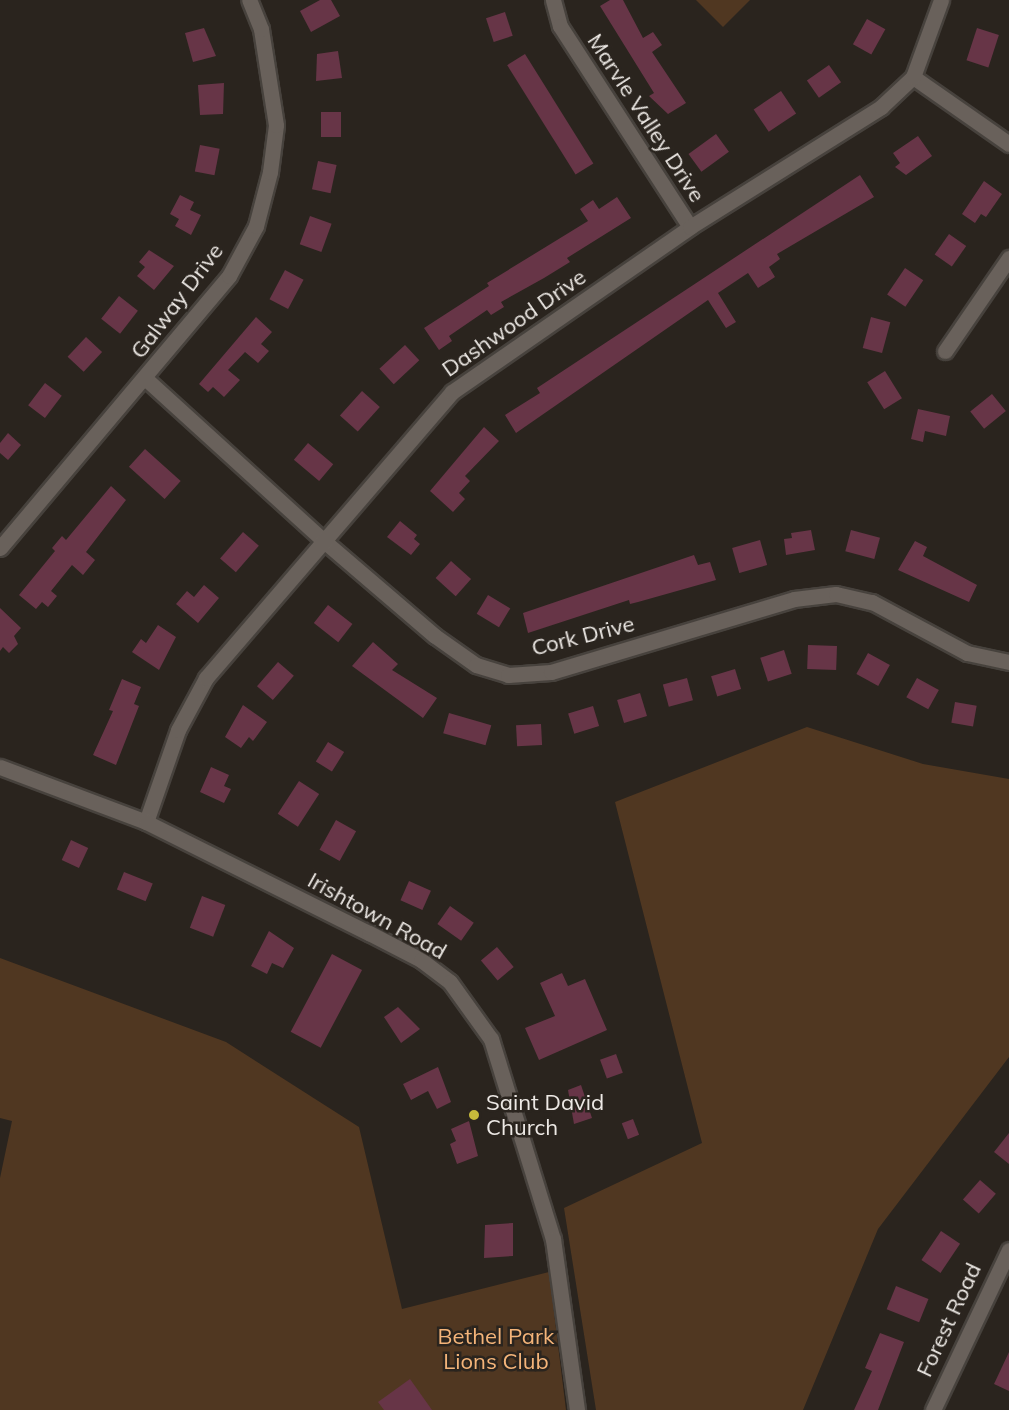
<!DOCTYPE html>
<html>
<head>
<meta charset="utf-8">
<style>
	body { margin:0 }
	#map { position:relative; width:1009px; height:1410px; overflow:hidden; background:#2a241e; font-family:Mulish,sans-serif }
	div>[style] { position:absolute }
	.green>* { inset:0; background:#503721 }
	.building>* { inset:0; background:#673547; transform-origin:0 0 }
	.roads { filter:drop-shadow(2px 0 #47423d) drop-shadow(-2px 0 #47423d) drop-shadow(0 2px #47423d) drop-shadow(0 -2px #47423d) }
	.street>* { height:15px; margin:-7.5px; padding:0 7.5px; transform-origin:7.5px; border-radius:7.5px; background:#69615b }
	.secondary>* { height:15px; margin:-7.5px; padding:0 7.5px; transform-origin:7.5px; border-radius:7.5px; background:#69615b }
	.dots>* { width:16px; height:16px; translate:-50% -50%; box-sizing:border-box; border:3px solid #2a241e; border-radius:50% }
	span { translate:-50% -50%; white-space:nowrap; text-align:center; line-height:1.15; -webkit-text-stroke:5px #2a241e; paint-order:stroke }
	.street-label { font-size:22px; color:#ede9e5 }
	.poi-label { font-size:22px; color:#ede9e5 }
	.left { translate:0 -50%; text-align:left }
	.park-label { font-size:22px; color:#f4b479 }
</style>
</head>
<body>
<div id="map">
	<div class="green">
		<i style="clip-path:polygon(696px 0,750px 0,723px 27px)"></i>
		<i style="clip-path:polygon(807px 727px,923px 764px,1009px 779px,1009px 1057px,878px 1229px,803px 1410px,596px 1410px,564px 1208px,702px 1143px,615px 802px)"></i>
		<i style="clip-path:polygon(0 958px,226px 1042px,359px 1127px,402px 1309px,549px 1272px,566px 1410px,0 1410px,0 1178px,12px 1121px,0 1118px)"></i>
	</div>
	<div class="building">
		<i style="clip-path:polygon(320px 0,331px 0,340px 16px,311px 32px,300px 11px)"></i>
		<i style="clip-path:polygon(610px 0,623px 0,643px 38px,653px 32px,662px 45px,652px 52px,686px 103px,668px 114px,649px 96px,654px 93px,600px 6px)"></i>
		<i style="left:505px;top:12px;width:25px;height:20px;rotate:72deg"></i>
		<i style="left:867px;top:19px;width:21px;height:29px;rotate:29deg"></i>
		<i style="clip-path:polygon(204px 28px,216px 56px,193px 62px,185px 33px)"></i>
		<i style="left:977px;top:28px;width:23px;height:34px;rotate:18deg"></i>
		<i style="clip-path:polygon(338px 51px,342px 78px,316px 81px,317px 54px)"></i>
		<i style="left:525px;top:54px;width:129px;height:21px;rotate:58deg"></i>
		<i style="left:829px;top:65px;width:21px;height:27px;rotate:55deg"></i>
		<i style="clip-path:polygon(224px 83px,223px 114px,200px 115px,198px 85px)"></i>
		<i style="left:781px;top:91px;width:27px;height:33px;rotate:56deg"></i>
		<i style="left:321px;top:112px;width:20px;height:25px"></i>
		<i style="left:716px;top:134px;width:22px;height:34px;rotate:54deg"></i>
		<i style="clip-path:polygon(918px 136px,932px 156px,906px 175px,895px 167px,900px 163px,893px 153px)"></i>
		<i style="left:200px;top:145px;width:20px;height:27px;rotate:11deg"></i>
		<i style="left:318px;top:161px;width:19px;height:29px;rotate:12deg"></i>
		<i style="clip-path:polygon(860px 175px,874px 197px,777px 254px,780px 259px,769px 267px,775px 277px,758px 288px,748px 273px,718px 293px,736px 322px,726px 328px,708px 300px,516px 433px,505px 415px,540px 393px,537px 388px)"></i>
		<i style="clip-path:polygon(984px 181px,1002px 194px,986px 217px,981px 214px,975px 223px,962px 214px)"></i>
		<i style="clip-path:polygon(180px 195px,194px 202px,190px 210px,201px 215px,191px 235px,175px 226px,179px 219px,170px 214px)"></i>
		<i style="clip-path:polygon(617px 197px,631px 218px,567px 258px,570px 262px,544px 278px,501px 302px,504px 307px,491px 315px,487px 310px,449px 336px,452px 341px,439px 350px,424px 328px,489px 286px,487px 283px,588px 221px,580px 209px,593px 200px,599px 209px)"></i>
		<i style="left:310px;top:216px;width:23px;height:30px;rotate:20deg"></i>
		<i style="left:949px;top:234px;width:21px;height:25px;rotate:35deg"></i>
		<i style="clip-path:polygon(149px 250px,174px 266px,154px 290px,137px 276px,145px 267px,139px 262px)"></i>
		<i style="left:905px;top:268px;width:22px;height:32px;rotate:34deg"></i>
		<i style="left:285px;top:270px;width:21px;height:33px;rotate:28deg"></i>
		<i style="left:119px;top:296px;width:24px;height:29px;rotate:38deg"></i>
		<i style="clip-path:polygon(256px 317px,272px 332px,261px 344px,269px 351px,258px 363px,245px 352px,228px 370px,240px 380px,224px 397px,213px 387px,208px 392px,199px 384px)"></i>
		<i style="left:871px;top:317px;width:20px;height:32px;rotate:15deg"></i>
		<i style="left:86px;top:337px;width:22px;height:27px;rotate:43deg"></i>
		<i style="left:405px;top:345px;width:21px;height:35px;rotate:47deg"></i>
		<i style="left:885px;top:371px;width:32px;height:21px;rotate:58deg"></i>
		<i style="left:45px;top:383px;width:21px;height:28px;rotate:37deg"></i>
		<i style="left:362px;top:391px;width:24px;height:33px;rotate:42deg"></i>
		<i style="left:992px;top:394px;width:22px;height:28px;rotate:51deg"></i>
		<i style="clip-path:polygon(918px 409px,950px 416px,946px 436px,925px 431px,923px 442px,911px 439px)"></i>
		<i style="clip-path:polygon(484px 427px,499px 441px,465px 476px,470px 481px,459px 493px,465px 499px,453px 512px,430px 491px)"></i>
		<i style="clip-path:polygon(8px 433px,21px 445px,8px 460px,0 453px,0 443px)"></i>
		<i style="left:308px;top:443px;width:33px;height:22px;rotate:40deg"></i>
		<i style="left:145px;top:449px;width:48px;height:24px;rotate:42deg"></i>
		<i style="clip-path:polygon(111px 486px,126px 500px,86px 552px,95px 560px,83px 575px,72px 565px,51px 591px,57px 596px,48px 607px,42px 602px,36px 609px,19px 595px,55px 551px,52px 548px,62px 536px,66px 540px)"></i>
		<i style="clip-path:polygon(400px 521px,417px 535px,414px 539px,420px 544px,411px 555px,387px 537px)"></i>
		<i style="clip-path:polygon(811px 530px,815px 550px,786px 555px,784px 539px,792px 538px,791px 533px)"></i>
		<i style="left:851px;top:530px;width:30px;height:22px;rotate:15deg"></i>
		<i style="left:243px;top:532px;width:21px;height:35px;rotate:41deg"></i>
		<i style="left:760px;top:540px;width:26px;height:29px;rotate:74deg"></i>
		<i style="clip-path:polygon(915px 541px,927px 547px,923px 556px,977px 585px,969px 602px,898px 570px)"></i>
		<i style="clip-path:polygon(694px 555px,698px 565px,710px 562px,716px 580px,638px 602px,630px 604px,629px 600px,528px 633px,523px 613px)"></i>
		<i style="left:451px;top:561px;width:27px;height:23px;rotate:42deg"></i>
		<i style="clip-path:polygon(204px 585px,219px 598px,198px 623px,176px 604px,187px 591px,194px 597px)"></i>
		<i style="left:488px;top:595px;width:26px;height:22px;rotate:31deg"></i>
		<i style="left:328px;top:605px;width:31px;height:23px;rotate:38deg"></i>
		<i style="clip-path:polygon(0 608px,21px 628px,14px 636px,18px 644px,9px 653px,3px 647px,0 651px)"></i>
		<i style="clip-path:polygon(158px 625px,176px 637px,159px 670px,132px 652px,141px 639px,146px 643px)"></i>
		<i style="clip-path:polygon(373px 642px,398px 664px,392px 670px,437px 698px,423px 718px,352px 666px)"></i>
		<i style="left:808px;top:645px;width:29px;height:24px;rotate:2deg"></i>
		<i style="left:784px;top:650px;width:25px;height:25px;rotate:72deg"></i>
		<i style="left:868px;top:653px;width:25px;height:24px;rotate:29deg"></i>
		<i style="left:278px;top:662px;width:21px;height:32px;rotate:41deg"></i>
		<i style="left:735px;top:669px;width:21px;height:25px;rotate:73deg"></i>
		<i style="left:687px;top:678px;width:23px;height:25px;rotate:75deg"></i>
		<i style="left:917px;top:678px;width:25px;height:22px;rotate:29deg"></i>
		<i style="clip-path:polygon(122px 679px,141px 687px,134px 704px,139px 706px,116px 765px,93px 755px,113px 711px,109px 710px)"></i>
		<i style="left:640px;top:693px;width:24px;height:24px;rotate:73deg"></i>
		<i style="left:955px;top:702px;width:22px;height:21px;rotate:10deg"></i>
		<i style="clip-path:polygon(243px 705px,267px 722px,253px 741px,249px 737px,241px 748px,225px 737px)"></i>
		<i style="left:593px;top:706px;width:21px;height:26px;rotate:73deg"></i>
		<i style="left:449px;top:713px;width:44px;height:21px;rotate:16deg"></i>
		<i style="left:541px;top:724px;width:21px;height:25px;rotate:87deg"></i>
		<i style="left:328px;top:742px;width:19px;height:23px;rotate:32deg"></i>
		<i style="clip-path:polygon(211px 767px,229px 775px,224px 786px,231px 789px,224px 803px,200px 792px)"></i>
		<i style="left:299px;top:781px;width:24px;height:39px;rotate:33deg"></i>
		<i style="left:336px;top:820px;width:23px;height:34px;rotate:29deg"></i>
		<i style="left:71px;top:840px;width:19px;height:22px;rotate:25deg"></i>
		<i style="left:124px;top:872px;width:31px;height:19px;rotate:22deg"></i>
		<i style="left:409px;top:881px;width:24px;height:21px;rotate:24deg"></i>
		<i style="left:202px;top:896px;width:25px;height:34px;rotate:21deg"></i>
		<i style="left:450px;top:906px;width:29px;height:22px;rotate:35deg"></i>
		<i style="clip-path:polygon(269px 931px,294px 948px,283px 968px,272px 963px,267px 974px,251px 966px)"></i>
		<i style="left:497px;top:947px;width:26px;height:21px;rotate:50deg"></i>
		<i style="left:332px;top:954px;width:34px;height:88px;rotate:28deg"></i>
		<i style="clip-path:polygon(562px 973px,568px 986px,585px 979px,607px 1030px,539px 1060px,525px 1028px,555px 1016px,540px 983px)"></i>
		<i style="clip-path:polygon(398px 1007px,420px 1029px,401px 1043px,384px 1017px)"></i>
		<i style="left:616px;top:1054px;width:20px;height:17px;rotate:70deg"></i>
		<i style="clip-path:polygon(438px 1067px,451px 1102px,437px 1109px,428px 1091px,411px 1100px,403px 1084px)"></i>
		<i style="clip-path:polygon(581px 1085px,592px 1118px,574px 1124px,568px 1090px)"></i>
		<i style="left:633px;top:1119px;width:17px;height:12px;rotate:69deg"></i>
		<i style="clip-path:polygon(469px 1121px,478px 1156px,457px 1164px,450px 1144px,456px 1141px,451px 1129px)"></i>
		<i style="clip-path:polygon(1009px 1133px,1009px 1164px,994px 1152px)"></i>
		<i style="left:980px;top:1180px;width:21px;height:26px;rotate:41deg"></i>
		<i style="clip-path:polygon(513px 1223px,513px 1256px,484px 1258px,485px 1225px)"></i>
		<i style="left:941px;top:1231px;width:23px;height:35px;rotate:34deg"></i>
		<i style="left:896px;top:1286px;width:35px;height:25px;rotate:22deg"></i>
		<i style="clip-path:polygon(880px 1333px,904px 1342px,878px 1410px,854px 1410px,872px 1371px,865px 1368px)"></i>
		<i style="clip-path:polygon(1009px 1352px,1009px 1391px,994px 1384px)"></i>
		<i style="clip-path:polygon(410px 1379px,432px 1410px,384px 1410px,378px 1402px)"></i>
	</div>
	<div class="roads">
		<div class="street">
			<i style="left:553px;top:0;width:27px;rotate:75deg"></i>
			<i style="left:560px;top:26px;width:239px;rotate:57.1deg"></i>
			<i style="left:913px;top:77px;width:117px;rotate:34.9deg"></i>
			<i style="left:945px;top:351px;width:113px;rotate:-55.5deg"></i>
			<i style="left:146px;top:379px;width:241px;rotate:42.3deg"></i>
			<i style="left:324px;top:541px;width:146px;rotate:40.6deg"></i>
			<i style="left:435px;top:636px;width:50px;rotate:35.3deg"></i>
			<i style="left:476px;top:665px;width:34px;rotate:17deg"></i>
			<i style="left:508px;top:675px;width:43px;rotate:-4deg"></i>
			<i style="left:551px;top:672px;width:254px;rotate:-16.7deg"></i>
			<i style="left:794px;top:599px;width:42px;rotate:-6.8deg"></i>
			<i style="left:836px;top:594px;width:37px;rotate:13deg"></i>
			<i style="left:872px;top:602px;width:108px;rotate:28.2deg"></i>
			<i style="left:967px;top:653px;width:43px;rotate:12.1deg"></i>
			<i style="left:0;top:548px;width:356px;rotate:-49.9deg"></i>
			<i style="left:229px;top:276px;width:57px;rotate:-61.6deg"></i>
			<i style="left:256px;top:226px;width:56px;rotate:-75.5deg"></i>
			<i style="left:270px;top:172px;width:47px;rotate:-82.7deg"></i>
			<i style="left:276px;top:125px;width:97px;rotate:-98.9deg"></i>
			<i style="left:261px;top:29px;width:31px;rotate:-112deg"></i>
			<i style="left:146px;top:822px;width:97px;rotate:-70.8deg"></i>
			<i style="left:178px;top:730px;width:59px;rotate:-61.7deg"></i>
			<i style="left:206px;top:678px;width:377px;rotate:-49.3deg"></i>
			<i style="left:452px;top:392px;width:290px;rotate:-34.7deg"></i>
			<i style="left:690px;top:227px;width:226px;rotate:-32.1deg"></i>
			<i style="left:881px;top:107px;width:44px;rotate:-43.2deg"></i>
			<i style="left:913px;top:77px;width:82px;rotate:-70deg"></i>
			<i style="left:933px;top:1410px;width:177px;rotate:-64.6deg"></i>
		</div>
		<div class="secondary">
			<i style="left:0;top:767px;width:156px;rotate:20.6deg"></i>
			<i style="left:146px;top:822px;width:249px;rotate:26.5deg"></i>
			<i style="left:369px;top:933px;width:59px;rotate:27.4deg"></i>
			<i style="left:421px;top:960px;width:36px;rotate:37deg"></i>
			<i style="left:450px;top:982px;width:70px;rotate:54.3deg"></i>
			<i style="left:491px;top:1039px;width:209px;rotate:72.8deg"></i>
			<i style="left:553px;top:1239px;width:173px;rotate:82deg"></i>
		</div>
	</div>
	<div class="dots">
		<i style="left:474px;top:1115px;background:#c8bb3b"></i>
	</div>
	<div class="street-label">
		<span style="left:646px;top:118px;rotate:57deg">Marvle Valley Drive</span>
		<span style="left:177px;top:301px;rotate:-53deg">Galway Drive</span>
		<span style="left:514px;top:323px;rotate:-35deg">Dashwood Drive</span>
		<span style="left:583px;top:636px;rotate:-14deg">Cork Drive</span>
		<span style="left:377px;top:916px;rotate:29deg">Irishtown Road</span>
		<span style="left:949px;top:1320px;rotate:-65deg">Forest Road</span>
	</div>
	<div class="poi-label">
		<span class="left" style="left:486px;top:1115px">Saint David<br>Church</span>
	</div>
	<div class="park-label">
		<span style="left:496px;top:1349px">Bethel Park<br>Lions Club</span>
	</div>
</div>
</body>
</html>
